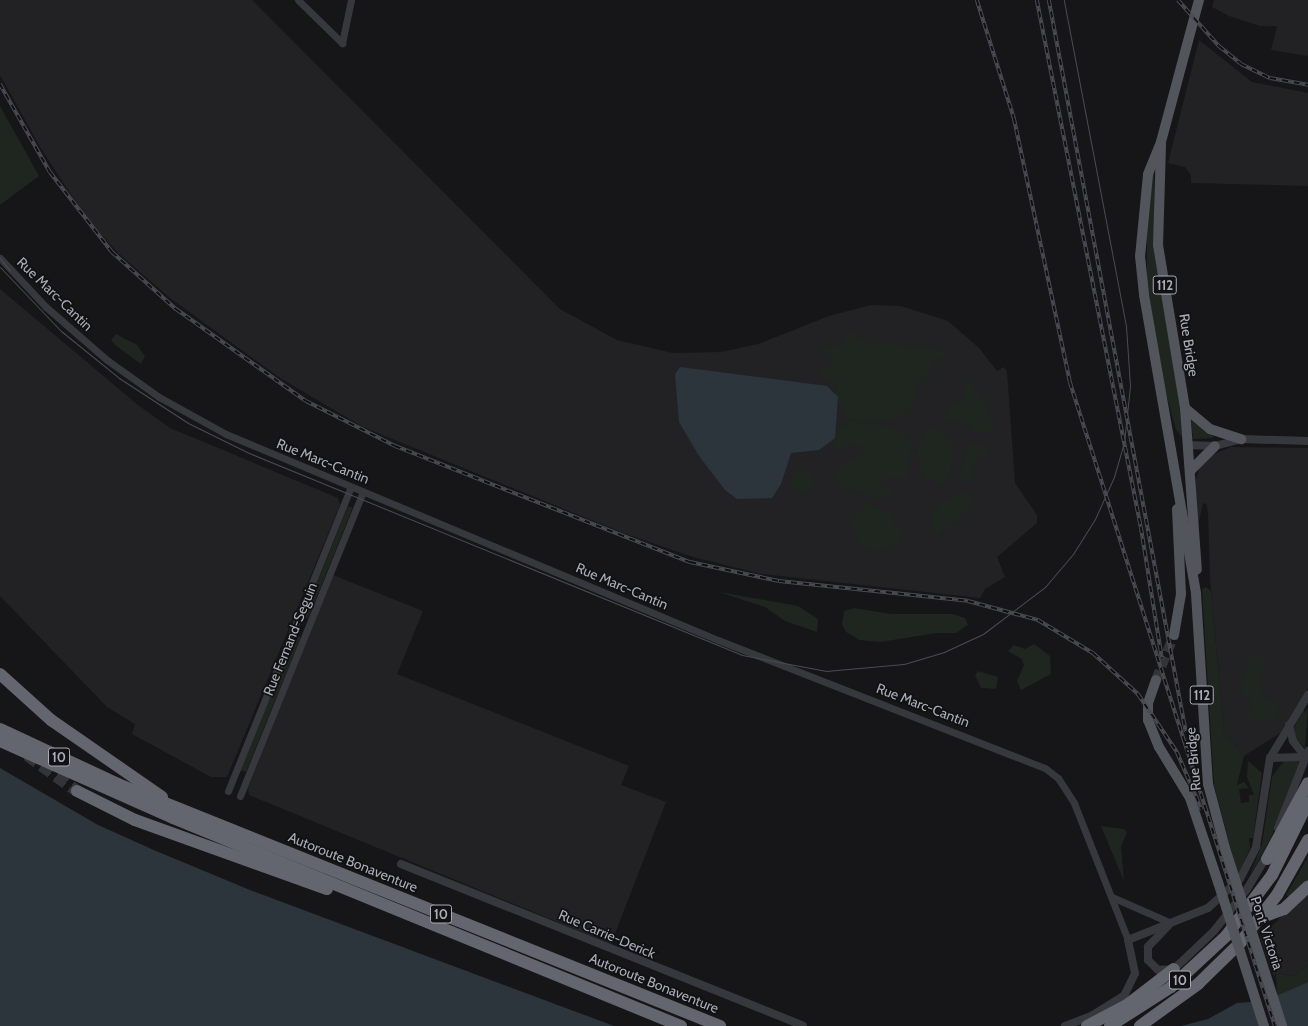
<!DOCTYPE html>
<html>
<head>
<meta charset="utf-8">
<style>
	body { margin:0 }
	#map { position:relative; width:1308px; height:1026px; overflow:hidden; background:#161618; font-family:Cabin,sans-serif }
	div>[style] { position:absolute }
	.built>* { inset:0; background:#222225 }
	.green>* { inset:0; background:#1e261f; transform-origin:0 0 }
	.round { border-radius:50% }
	.water>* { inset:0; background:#2c353c }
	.pier>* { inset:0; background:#161618 }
	.primary-tunnel>* { height:10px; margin-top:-5px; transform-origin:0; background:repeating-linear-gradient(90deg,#333438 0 10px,transparent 0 15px) }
	.motorway-tunnel>* { height:12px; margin-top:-6px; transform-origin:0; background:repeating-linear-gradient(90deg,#333438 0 12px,transparent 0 18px) }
	.minor>* { height:7px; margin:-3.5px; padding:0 3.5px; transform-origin:3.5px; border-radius:3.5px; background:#37383d }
	.tertiary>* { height:8px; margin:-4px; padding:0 4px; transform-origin:4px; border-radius:4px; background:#37383d }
	.primary>* { height:10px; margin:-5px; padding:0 5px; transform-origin:5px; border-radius:5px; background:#53555c }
	.motorway>* { height:12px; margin:-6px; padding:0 6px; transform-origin:6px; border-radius:6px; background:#63666e }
	.tram>* { height:1px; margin:-0.5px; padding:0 0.5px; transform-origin:0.5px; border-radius:0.5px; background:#4a4c52 }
	.rail>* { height:3.5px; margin-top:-1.75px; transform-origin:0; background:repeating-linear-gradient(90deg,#111113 0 6px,#4a4c52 0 12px); box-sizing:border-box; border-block:1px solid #4a4c52 }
	.tertiary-bridge>* { height:8px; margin:-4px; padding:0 4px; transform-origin:4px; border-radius:4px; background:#37383d }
	.primary-bridge>* { height:10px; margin:-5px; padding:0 5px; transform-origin:5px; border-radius:5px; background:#53555c }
	span { translate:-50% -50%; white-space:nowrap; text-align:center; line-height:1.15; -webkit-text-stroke:3.5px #111113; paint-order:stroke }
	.shield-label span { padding:1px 3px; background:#111113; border:1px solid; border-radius:3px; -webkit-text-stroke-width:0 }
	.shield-label { font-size:13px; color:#a8adb8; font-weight:700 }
	.street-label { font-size:14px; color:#a8adb8 }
</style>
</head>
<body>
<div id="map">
	<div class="built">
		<i style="clip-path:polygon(0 0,252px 0,560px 309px,617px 340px,673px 353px,721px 352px,758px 344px,829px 316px,871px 305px,901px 306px,948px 321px,979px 348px,997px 371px,1004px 367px,1007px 371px,1015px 483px,1037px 515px,1037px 523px,997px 557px,1005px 577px,985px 589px,980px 598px,761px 574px,693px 557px,623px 533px,363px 427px,280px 378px,170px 298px,118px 253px,85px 216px,40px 147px,0 75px)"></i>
		<i style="clip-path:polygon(1214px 0,1308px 0,1308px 56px,1271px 50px,1277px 26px,1260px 26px,1229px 16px,1212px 7px)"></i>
		<i style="clip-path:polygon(1199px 40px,1252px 82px,1308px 93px,1308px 186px,1191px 183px,1191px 175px,1185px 167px,1168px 163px)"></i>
		<i style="clip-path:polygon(0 289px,138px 405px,170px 428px,338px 498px,340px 505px,227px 777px,211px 777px,132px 734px,135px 724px,107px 707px,0 596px)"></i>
		<i style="clip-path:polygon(1231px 447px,1308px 448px,1308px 688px,1280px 733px,1244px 756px,1224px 732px,1210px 578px,1208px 513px,1206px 503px,1203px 504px,1198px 525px,1195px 482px,1200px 467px,1209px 456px)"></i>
		<i style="clip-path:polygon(333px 575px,423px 611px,397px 674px,629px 766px,621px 785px,666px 802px,611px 944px,249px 795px,248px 788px)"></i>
		<i style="clip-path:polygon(1308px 891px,1308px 965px,1294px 976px,1276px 973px,1274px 977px,1260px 937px)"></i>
	</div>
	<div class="green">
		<i style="clip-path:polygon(0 106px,39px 176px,0 205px)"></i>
		<i style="clip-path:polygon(1154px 168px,1154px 243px,1180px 398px,1182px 437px,1176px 430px,1164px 386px,1147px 288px,1147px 208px)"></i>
		<i style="clip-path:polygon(849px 330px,864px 341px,945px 350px,947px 356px,935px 360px,931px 371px,918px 385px,910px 413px,881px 422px,850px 419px,843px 412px,835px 395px,837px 383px,825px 380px,819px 369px,835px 369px,829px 361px,832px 355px,819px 352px,816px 348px,839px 345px,848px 337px)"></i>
		<i style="clip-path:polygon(116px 334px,137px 345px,145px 356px,141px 364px,115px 345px,111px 340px)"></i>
		<i style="clip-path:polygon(967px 378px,986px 403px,995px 431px,975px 433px,964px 422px,943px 421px,950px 407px,963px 402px)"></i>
		<i style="clip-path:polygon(1191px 419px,1213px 435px,1214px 438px,1193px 439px)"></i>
		<i style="clip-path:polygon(849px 422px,895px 427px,903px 436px,912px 439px,908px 478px,885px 478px,878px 484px,894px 491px,895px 496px,876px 499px,853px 489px,848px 492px,836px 480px,838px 468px,860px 457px,865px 448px,851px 443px,843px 450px,836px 450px,832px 440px,834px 432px)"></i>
		<i style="clip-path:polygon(933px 428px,942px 431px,953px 445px,950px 477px,944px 484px,923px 477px,916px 452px,924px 432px)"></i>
		<i style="clip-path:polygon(968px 444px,991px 447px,986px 454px,978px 455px,971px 476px,963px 485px,959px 476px)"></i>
		<i class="round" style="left:791px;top:469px;width:24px;height:24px"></i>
		<i style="clip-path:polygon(967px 491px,973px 495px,969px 510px,936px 536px,931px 514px,941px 503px)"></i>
		<i style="clip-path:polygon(865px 501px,891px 514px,893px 523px,904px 531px,902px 541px,884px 550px,869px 550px,858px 544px,853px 520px,856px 511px,865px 510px,862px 503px)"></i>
		<i style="left:348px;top:506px;width:5px;height:120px;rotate:22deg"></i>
		<i style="clip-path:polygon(1206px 587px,1211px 591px,1224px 732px,1244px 756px,1237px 785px,1244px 782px,1249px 788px,1239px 789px,1241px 803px,1249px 802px,1249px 795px,1254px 795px,1247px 777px,1248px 761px,1262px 773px,1253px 838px,1249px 838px,1250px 848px,1238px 876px,1214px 785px,1202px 589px)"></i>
		<i style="clip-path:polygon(719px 592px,798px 606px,818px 619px,817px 632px,785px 621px,765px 607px)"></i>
		<i style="clip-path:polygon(854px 608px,891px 614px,952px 614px,965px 618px,968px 625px,956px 633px,937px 633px,880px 642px,859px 640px,846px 632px,842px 624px,844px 611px)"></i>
		<i style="clip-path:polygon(296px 635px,301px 637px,246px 772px,240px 770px)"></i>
		<i style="clip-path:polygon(1034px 644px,1050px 656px,1051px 674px,1021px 690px,1017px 681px,1024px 665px,1022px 659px,1008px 651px,1014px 645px,1025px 649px)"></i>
		<i style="clip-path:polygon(1256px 654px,1265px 661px,1261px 680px,1263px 695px,1281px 707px,1272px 721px,1250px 720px,1247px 713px,1253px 704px,1239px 690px,1249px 659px)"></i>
		<i style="clip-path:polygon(978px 671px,998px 677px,996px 689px,981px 688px,975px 675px)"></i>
		<i style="clip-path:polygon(1304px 707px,1304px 713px,1308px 708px,1305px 748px,1296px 739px,1294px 728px)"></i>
		<i style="clip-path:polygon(1284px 761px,1300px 761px,1271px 838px,1250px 875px,1262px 844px,1272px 777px)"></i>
		<i style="clip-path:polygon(1101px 826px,1124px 829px,1127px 833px,1121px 846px,1124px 881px)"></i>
		<i style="clip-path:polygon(1308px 857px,1308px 882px,1290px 898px,1286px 895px)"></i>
		<i style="clip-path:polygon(1308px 965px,1308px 982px,1277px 996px,1276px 973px,1294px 976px)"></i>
	</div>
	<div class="water">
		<i style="clip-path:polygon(680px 367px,827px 386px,838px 397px,835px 438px,819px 450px,791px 453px,781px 484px,772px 498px,737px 499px,725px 490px,699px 456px,679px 422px,675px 374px)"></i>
		<i style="clip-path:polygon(0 768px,98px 825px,156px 851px,250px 890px,614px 1026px,0 1026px)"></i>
		<i style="clip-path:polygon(1308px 982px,1308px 1026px,1181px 1026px,1208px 1019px,1237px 1003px,1265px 1001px)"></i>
	</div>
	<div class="pier">
		<i style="clip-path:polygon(1275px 995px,1285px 1026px,1260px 1026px,1252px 1000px)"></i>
	</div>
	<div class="primary-tunnel">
		<i style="left:1156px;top:680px;width:48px;rotate:-68.2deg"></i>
	</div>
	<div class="motorway-tunnel">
		<i style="left:27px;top:755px;width:62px;rotate:35.8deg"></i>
	</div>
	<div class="minor">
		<i style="left:298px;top:0;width:62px;rotate:44.3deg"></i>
		<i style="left:342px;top:43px;width:44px;rotate:-78.2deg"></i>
		<i style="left:0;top:258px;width:67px;rotate:46.8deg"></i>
		<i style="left:46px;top:307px;width:81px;rotate:41deg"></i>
		<i style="left:107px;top:360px;width:64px;rotate:35.4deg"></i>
		<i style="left:159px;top:397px;width:77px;rotate:28.9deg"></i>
		<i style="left:226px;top:434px;width:533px;rotate:22.72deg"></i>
		<i style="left:718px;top:640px;width:351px;rotate:21.4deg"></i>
		<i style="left:1045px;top:768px;width:16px;rotate:38deg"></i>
		<i style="left:1058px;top:778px;width:30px;rotate:57deg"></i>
		<i style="left:1074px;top:803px;width:147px;rotate:68.5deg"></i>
		<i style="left:228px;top:791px;width:328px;rotate:-68deg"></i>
		<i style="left:240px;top:796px;width:328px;rotate:-68deg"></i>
		<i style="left:1112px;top:897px;width:64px;rotate:23.8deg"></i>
	</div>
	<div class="tertiary">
		<i style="left:1188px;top:445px;width:27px;rotate:2deg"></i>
		<i style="left:1215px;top:446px;width:27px;rotate:-15deg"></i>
		<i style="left:1241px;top:439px;width:67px;rotate:1.7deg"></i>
		<i style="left:1289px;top:725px;width:16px;rotate:76deg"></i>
		<i style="left:1293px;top:741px;width:16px;rotate:52deg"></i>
		<i style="left:1270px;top:758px;width:38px;rotate:-2deg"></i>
		<i style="left:1278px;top:828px;width:69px;rotate:-68.7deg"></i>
		<i style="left:401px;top:864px;width:433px;rotate:21.9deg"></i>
		<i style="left:1168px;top:926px;width:29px;rotate:134deg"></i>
		<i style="left:1148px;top:947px;width:13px;rotate:90deg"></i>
		<i style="left:1148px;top:960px;width:14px;rotate:45deg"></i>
		<i style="left:1158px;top:970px;width:16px;rotate:-4deg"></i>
		<i style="left:1174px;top:969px;width:55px;rotate:-43.5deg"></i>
		<i style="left:1214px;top:931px;width:53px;rotate:-51.8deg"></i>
		<i style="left:1247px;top:889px;width:41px;rotate:-59deg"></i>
		<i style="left:1065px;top:1026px;width:30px;rotate:-21deg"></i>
		<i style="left:1093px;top:1015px;width:36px;rotate:-32deg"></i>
		<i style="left:1124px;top:996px;width:25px;rotate:-64deg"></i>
		<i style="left:1135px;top:973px;width:34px;rotate:-102deg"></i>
		<i style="left:1128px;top:940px;width:86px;rotate:-21.8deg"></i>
		<i style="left:1208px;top:908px;width:43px;rotate:-42.2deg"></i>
		<i style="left:1240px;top:879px;width:36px;rotate:-63deg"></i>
		<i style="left:1256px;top:847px;width:90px;rotate:-81.1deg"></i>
		<i style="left:1270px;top:758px;width:74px;rotate:-58.9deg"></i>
	</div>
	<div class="primary">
		<i style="left:1199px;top:0;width:147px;rotate:105deg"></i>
		<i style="left:1161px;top:142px;width:35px;rotate:112deg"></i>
		<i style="left:1148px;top:175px;width:81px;rotate:95.6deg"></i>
		<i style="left:1140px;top:256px;width:39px;rotate:84deg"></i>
		<i style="left:1144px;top:295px;width:303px;rotate:80.1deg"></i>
		<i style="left:1196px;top:594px;width:190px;rotate:86.4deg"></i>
		<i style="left:1208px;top:784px;width:66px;rotate:75.1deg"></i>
		<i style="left:1161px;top:145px;width:100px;rotate:91.7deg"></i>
		<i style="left:1158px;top:245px;width:165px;rotate:80.6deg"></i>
		<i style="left:1185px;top:408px;width:162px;rotate:85.8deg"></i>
		<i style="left:1185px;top:408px;width:33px;rotate:40deg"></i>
		<i style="left:1210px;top:429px;width:33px;rotate:18deg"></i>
		<i style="left:1190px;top:471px;width:35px;rotate:-45deg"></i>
		<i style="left:1174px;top:635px;width:42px;rotate:-80.3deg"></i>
		<i style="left:1181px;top:594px;width:85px;rotate:-92.7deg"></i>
		<i style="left:1156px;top:680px;width:24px;rotate:109deg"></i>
		<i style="left:1148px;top:703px;width:17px;rotate:90deg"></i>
		<i style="left:1148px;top:720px;width:29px;rotate:68deg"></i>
		<i style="left:1159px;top:747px;width:60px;rotate:58.7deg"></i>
		<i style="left:1190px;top:798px;width:89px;rotate:71.6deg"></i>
	</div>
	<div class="motorway">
		<i style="left:0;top:674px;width:69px;rotate:42deg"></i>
		<i style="left:51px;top:720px;width:135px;rotate:34.7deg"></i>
		<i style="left:0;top:729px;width:130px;rotate:25deg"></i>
		<i style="left:118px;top:784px;width:649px;rotate:21.9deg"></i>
		<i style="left:0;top:741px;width:189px;rotate:24deg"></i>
		<i style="left:173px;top:818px;width:549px;rotate:22.27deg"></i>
		<i style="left:77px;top:791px;width:65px;rotate:26.6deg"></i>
		<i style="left:135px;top:820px;width:204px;rotate:19.8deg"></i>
		<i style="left:1267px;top:859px;width:86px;rotate:-61.7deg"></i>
		<i style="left:1262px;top:917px;width:23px;rotate:-20deg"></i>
		<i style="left:1284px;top:909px;width:33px;rotate:-43deg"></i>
		<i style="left:1087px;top:1026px;width:45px;rotate:-27.7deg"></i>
		<i style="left:1127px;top:1005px;width:59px;rotate:-37.5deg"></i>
		<i style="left:1110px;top:1026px;width:72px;rotate:-32.6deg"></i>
		<i style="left:1171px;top:987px;width:75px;rotate:-42.8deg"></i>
		<i style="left:1226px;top:936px;width:76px;rotate:-53deg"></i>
		<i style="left:1272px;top:875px;width:81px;rotate:-63.7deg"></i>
		<i style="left:1140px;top:1026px;width:72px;rotate:-35.9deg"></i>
		<i style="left:1198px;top:984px;width:59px;rotate:-44.3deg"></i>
		<i style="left:1240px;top:943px;width:61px;rotate:-52.4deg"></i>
		<i style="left:1277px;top:895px;width:63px;rotate:-60.6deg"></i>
	</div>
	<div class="tram">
		<i style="left:0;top:258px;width:16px;rotate:52deg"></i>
		<i style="left:0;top:267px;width:88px;rotate:46.4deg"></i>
		<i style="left:61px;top:331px;width:75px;rotate:39deg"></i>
		<i style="left:119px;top:378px;width:82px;rotate:33.1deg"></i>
		<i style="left:188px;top:423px;width:68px;rotate:26.2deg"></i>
		<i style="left:249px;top:453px;width:533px;rotate:22.28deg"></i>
		<i style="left:742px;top:655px;width:86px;rotate:10.8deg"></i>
		<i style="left:826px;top:671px;width:78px;rotate:-5.1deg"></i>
		<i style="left:904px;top:664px;width:42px;rotate:-16.7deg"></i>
		<i style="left:944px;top:652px;width:43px;rotate:-24.8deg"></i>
		<i style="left:983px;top:634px;width:78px;rotate:-37.2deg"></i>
		<i style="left:1045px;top:587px;width:43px;rotate:-49.7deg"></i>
		<i style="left:1073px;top:554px;width:41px;rotate:-57.8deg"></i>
		<i style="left:1095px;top:519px;width:46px;rotate:-65.7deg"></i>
		<i style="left:1114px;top:477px;width:35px;rotate:-74deg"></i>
		<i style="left:1124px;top:443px;width:57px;rotate:-84deg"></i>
		<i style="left:1130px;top:386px;width:60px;rotate:-93.8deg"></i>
		<i style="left:1126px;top:326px;width:332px;rotate:-100.8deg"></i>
	</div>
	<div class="rail">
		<i style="left:977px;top:0;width:124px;rotate:72.6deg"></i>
		<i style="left:1014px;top:118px;width:270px;rotate:78deg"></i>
		<i style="left:1070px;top:382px;width:676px;rotate:72.34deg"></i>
		<i style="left:1037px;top:0;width:537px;rotate:78.84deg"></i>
		<i style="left:1141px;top:527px;width:133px;rotate:80.9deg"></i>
		<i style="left:1049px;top:0;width:745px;rotate:79.4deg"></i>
		<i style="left:1178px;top:0;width:62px;rotate:48.3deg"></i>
		<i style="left:1219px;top:46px;width:28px;rotate:39deg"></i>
		<i style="left:1241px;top:64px;width:32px;rotate:26deg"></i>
		<i style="left:1270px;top:78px;width:39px;rotate:10deg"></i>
		<i style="left:0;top:84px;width:101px;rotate:60.4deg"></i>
		<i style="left:50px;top:172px;width:101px;rotate:52.2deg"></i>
		<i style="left:112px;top:252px;width:86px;rotate:41.7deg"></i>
		<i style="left:176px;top:309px;width:159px;rotate:35.3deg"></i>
		<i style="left:306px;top:401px;width:100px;rotate:26.8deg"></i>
		<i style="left:395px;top:446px;width:317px;rotate:21.5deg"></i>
		<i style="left:690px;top:562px;width:91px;rotate:12.1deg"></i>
		<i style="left:779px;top:581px;width:190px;rotate:6deg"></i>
		<i style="left:968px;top:601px;width:73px;rotate:15.2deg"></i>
		<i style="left:1038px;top:620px;width:64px;rotate:31deg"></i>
		<i style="left:1093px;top:653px;width:61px;rotate:42.3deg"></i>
		<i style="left:1138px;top:694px;width:70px;rotate:56.1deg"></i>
		<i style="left:1177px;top:752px;width:63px;rotate:66.7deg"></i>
	</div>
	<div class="tertiary-bridge">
		<i style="left:1303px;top:764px;width:14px;rotate:-69deg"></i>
	</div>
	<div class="primary-bridge">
		<i style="left:1225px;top:848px;width:187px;rotate:72.2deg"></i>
		<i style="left:1218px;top:882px;width:151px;rotate:72.3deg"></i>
	</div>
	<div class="shield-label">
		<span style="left:1165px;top:285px">112</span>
		<span style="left:1202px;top:695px">112</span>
		<span style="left:59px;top:757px">10</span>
		<span style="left:441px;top:914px">10</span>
		<span style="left:1180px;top:980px">10</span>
	</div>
	<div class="street-label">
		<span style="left:55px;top:294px;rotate:44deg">Rue Marc-Cantin</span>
		<span style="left:1189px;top:345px;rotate:81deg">Rue Bridge</span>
		<span style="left:323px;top:461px;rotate:22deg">Rue Marc-Cantin</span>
		<span style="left:622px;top:586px;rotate:23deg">Rue Marc-Cantin</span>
		<span style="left:290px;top:639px;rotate:-68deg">Rue Fernand-Seguin</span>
		<span style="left:923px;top:705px;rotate:21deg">Rue Marc-Cantin</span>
		<span style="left:1193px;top:759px;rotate:-95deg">Rue Bridge</span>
		<span style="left:353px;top:862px;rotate:22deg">Autoroute Bonaventure</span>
		<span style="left:1267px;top:933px;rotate:72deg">Pont Victoria</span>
		<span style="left:607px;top:934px;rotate:23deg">Rue Carrie-Derick</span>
		<span style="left:654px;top:983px;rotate:22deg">Autoroute Bonaventure</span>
	</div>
</div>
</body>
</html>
